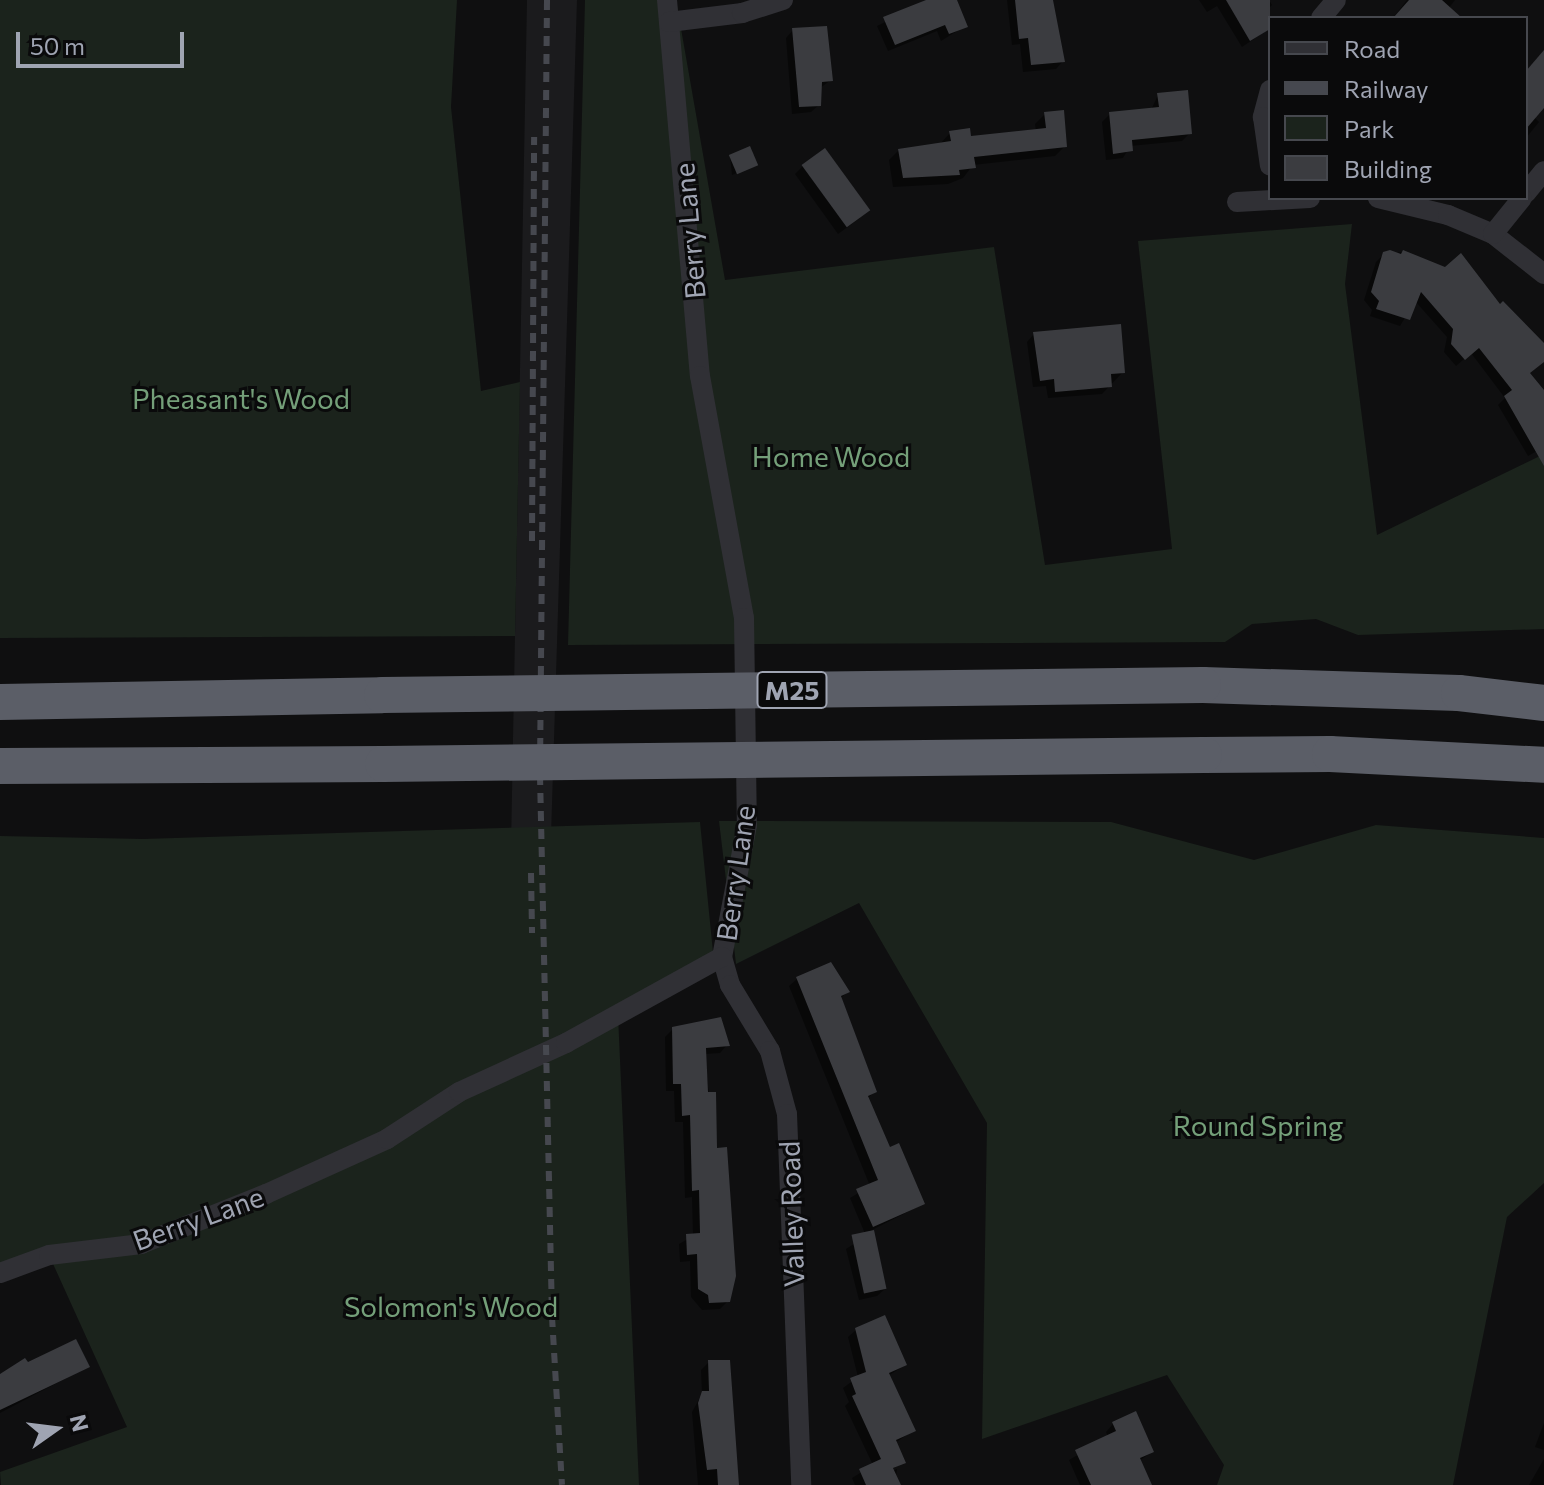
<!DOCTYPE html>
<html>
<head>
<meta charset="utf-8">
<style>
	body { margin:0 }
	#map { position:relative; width:1544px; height:1485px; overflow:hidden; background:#0f0f10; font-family:Commissioner,sans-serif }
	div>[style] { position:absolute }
	.built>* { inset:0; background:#1b1b1d }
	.green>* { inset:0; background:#1b231c }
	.shadow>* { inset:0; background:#0007 }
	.building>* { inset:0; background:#3b3c40; transform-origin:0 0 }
	.street>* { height:20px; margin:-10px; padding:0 10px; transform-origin:10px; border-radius:10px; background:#303035 }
	.highway>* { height:36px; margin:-18px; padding:0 18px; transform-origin:18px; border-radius:18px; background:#5b5e67 }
	.rail>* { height:6px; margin-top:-3px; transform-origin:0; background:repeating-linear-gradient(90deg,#46484f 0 10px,transparent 0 18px) }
	.highway-bridge>* { height:36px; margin:-18px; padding:0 18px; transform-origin:18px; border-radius:18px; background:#5b5e67 }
	span { translate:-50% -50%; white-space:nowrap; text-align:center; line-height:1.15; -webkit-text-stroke:6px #0a0a0b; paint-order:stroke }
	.shield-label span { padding:2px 6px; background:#0a0a0b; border:2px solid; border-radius:6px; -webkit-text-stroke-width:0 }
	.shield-label { font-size:26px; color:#9fa4b2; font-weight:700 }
	.street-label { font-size:28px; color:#9fa4b2 }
	.park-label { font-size:28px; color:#749f79 }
	.legend { position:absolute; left:1268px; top:16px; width:260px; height:184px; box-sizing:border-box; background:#0a0a0b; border:2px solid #46484e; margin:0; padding:10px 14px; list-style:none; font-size:24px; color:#9fa4b2 }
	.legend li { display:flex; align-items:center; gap:16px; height:40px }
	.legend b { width:40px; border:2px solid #46484e }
	.north { position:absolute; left:16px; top:1389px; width:80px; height:80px; -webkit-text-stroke:6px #0a0a0b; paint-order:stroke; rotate:76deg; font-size:22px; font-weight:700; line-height:32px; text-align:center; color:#9fa4b2 }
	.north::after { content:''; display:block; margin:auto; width:28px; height:36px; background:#9fa4b2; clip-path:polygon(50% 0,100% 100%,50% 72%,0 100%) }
	.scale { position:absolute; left:16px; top:32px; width:168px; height:36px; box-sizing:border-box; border:4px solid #9fa4b2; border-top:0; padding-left:10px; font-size:24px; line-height:28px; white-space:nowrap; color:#9fa4b2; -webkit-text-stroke:6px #0a0a0b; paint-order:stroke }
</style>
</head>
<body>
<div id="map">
	<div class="built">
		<i style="clip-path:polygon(527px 0,577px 0,549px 901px,581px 1485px,510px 898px)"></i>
	</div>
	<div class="green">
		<i style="clip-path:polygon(0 0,457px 0,451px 107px,481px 391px,520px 382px,515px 636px,0 638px)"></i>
		<i style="clip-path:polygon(585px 0,676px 0,725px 280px,994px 247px,1045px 565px,1172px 549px,1138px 241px,1352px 224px,1345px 284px,1377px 535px,1544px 454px,1544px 629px,1358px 635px,1316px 619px,1252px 624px,1225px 642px,568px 645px)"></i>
		<i style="clip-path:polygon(719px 821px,1111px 822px,1254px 860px,1376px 825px,1544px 838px,1544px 1183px,1507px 1217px,1453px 1485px,1217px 1485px,1224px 1465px,1167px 1375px,982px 1439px,987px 1123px,859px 903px,736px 964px)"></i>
		<i style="clip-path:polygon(700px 822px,714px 962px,618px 1015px,639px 1485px,1px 1485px,0 1472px,127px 1427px,49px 1255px,0 1273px,0 836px,143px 839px)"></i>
	</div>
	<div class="shadow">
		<i style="clip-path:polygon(930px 0,954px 0,965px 26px,941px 41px,937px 31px,888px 51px,877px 26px)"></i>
		<i style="clip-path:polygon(1007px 0,1052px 0,1063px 61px,1056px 69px,1023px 72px,1020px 44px,1012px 45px)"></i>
		<i style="clip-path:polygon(1199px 0,1269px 0,1272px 5px,1264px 13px,1270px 28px,1242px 47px,1217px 6px,1207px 12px)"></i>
		<i style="clip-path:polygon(1407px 0,1455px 0,1441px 18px,1393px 18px)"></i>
		<i style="clip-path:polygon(793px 30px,831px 80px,820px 88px,819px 105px,811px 112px,792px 114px,786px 38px)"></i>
		<i style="clip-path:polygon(1544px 54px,1544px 105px,1534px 117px,1539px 122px,1526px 138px,1526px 76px)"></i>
		<i style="clip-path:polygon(1158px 95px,1190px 133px,1182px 141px,1130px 146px,1123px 158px,1106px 160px,1102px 122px,1110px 114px,1151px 110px)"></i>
		<i style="clip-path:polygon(1045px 114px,1065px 146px,1055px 156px,973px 165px,963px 178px,948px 184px,893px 187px,889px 160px,899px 150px,939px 145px,950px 133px,969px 138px,1036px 131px,1035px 124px)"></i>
		<i style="clip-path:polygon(730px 155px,755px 165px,732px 175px)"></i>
		<i style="clip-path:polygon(803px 166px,860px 218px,838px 234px,795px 174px)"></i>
		<i style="clip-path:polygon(1403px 252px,1500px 307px,1544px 347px,1544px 361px,1528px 373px,1544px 394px,1544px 447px,1528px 456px,1498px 405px,1505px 398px,1471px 353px,1456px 366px,1444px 352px,1447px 337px,1415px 301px,1400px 326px,1370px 316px,1372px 310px,1364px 300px,1376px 262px,1384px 254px)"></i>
		<i style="clip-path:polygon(1034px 334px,1123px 372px,1102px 394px,1048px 398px,1046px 386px,1033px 387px,1027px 342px)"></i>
		<i style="clip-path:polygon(797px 979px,847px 992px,840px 999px,874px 1092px,867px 1099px,889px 1150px,923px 1204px,872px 1230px,885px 1289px,877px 1296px,859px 1300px,846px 1249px,866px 1236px,850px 1198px,870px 1186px,789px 986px)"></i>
		<i style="clip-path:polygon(673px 1029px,727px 1045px,720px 1053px,705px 1054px,728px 1301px,720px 1309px,702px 1310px,691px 1297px,690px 1261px,680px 1262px,679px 1244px,693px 1236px,692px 1197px,685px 1198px,683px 1122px,675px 1122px,674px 1091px,666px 1091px,665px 1037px)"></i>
		<i style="clip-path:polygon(856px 1330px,905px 1365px,888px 1376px,914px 1430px,895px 1443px,903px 1462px,885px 1474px,897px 1469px,895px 1485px,855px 1485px,852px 1478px,873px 1465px,845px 1406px,849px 1402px,843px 1388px,858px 1377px,848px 1337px)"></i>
		<i style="clip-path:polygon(709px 1362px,734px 1485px,698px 1485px,692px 1412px,702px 1394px,701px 1370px)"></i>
		<i style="clip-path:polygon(27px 1365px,87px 1367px,0 1413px,0 1374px)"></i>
		<i style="clip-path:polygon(1544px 1423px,1544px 1450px,1535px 1447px)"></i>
		<i style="clip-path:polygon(1113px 1424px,1152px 1452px,1139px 1461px,1149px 1485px,1080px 1485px,1069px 1460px,1108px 1437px,1106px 1432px)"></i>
		<i style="clip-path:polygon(1544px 1459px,1544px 1485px,1529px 1485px)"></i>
	</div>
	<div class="building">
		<i style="clip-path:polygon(926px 0,957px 0,968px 27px,949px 34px,945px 25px,895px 45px,883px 17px)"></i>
		<i style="clip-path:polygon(1015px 0,1053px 0,1065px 62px,1031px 65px,1028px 38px,1019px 39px)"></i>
		<i style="clip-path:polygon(1226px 0,1270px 0,1270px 29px,1250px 41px)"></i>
		<i style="clip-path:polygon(1409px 0,1442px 0,1462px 18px,1393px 18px)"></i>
		<i style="clip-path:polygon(827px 26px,833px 81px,822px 82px,821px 106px,799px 107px,792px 28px)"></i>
		<i style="clip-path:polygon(1544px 50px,1544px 108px,1526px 129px,1526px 71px)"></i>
		<i style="clip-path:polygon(1188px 90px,1192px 134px,1132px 140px,1133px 151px,1113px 154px,1109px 112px,1159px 107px,1157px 93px)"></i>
		<i style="clip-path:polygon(1064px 110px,1067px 147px,974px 157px,976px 168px,959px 170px,960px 175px,903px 178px,898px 149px,951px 141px,949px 131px,970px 128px,971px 136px,1046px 128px,1044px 112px)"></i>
		<i style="left:750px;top:146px;width:21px;height:23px;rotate:67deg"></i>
		<i style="left:825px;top:148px;width:77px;height:29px;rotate:54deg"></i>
		<i style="clip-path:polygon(1390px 250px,1401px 254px,1403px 250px,1445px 267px,1461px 253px,1500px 304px,1503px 301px,1544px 343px,1544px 362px,1530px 373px,1544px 390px,1544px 466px,1504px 396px,1512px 390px,1479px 348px,1465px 360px,1451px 344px,1453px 329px,1421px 292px,1410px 320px,1376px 309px,1379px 301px,1371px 292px,1383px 252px)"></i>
		<i style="clip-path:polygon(1121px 324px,1125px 373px,1111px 374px,1112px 387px,1055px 392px,1054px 379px,1040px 381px,1033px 332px)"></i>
		<i style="clip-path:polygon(831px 962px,850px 992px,841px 996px,877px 1092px,868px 1096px,890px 1147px,899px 1143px,925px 1204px,873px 1227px,856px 1189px,878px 1180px,796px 977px)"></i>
		<i style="clip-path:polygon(721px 1017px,730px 1046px,706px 1048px,708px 1092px,716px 1092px,717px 1148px,727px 1147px,736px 1276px,730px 1302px,709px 1303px,708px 1295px,698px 1289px,697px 1254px,687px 1255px,686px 1234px,700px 1233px,699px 1190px,692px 1191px,690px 1115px,682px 1116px,681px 1084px,673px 1084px,672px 1027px)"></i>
		<i style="left:874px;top:1230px;width:60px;height:23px;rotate:78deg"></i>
		<i style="clip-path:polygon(885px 1315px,907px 1365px,889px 1373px,916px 1431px,896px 1440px,906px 1463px,893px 1468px,901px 1485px,866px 1485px,859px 1469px,881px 1459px,852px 1396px,856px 1394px,850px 1378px,866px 1372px,855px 1328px)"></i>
		<i style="clip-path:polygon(76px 1339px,90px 1367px,0 1410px,0 1374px,25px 1358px,28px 1362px)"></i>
		<i style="clip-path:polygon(708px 1360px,730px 1360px,739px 1485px,718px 1485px,717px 1469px,707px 1470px,698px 1403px,702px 1391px,709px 1391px)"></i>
		<i style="clip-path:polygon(1136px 1411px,1154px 1452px,1140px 1458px,1152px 1485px,1091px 1485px,1075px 1450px,1116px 1431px,1112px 1422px)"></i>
	</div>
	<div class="street">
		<i style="left:667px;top:0;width:377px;rotate:85deg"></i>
		<i style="left:700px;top:376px;width:246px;rotate:79.7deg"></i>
		<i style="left:744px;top:618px;width:207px;rotate:89.2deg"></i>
		<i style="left:747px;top:825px;width:134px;rotate:100.7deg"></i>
		<i style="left:722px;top:957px;width:29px;rotate:74deg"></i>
		<i style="left:730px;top:985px;width:77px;rotate:58.8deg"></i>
		<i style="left:770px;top:1051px;width:65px;rotate:74.9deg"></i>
		<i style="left:787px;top:1114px;width:371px;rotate:87.8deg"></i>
		<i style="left:1321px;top:18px;width:23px;rotate:-50deg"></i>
		<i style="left:669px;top:22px;width:74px;rotate:-7deg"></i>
		<i style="left:742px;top:13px;width:43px;rotate:-17.6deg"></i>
		<i style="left:1270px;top:90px;width:28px;rotate:105deg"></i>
		<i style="left:1263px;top:117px;width:49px;rotate:81.9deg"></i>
		<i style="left:1526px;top:193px;width:28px;rotate:-51deg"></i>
		<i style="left:1378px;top:198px;width:72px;rotate:13.7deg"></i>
		<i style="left:1448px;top:215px;width:49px;rotate:22.9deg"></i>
		<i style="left:1493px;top:234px;width:65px;rotate:38.1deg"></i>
		<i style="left:1237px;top:202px;width:73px;rotate:-3.1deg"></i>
		<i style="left:1493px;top:234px;width:46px;rotate:-51.1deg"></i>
		<i style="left:0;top:1273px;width:52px;rotate:-20.2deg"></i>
		<i style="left:49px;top:1255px;width:93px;rotate:-6.8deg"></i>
		<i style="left:141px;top:1244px;width:135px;rotate:-21.8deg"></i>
		<i style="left:266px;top:1194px;width:133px;rotate:-24.4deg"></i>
		<i style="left:387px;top:1139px;width:86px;rotate:-33.1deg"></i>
		<i style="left:459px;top:1092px;width:118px;rotate:-24.6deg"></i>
		<i style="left:566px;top:1043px;width:178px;rotate:-28.9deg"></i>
	</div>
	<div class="highway">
		<i style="left:1203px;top:685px;width:256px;rotate:1.8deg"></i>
		<i style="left:1459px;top:693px;width:86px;rotate:6.7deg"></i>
		<i style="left:0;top:702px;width:382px;rotate:-1deg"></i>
		<i style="left:1204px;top:755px;width:126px;rotate:-0.5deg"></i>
		<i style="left:1330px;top:754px;width:214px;rotate:2.9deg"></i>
		<i style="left:0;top:766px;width:383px;rotate:-0.3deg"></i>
	</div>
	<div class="rail">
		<i style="left:547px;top:0;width:775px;rotate:90.52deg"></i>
		<i style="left:540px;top:775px;width:542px;rotate:88.73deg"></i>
		<i style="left:552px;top:1317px;width:168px;rotate:86.6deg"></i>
		<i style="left:532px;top:541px;width:404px;rotate:-89.7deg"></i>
		<i style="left:531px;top:873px;width:60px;rotate:89deg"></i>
	</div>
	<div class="highway-bridge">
		<i style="left:382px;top:695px;width:821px;rotate:-0.7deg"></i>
		<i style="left:383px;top:764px;width:821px;rotate:-0.63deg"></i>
	</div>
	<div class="shield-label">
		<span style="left:792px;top:690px">M25</span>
	</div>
	<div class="street-label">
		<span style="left:689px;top:231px;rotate:-95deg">Berry Lane</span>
		<span style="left:735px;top:873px;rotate:-82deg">Berry Lane</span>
		<span style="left:791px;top:1214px;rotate:-92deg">Valley Road</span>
		<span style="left:198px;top:1218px;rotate:-20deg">Berry Lane</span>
	</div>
	<div class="park-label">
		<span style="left:241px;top:398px">Pheasant's Wood</span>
		<span style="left:831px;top:456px">Home Wood</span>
		<span style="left:1258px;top:1125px">Round Spring</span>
		<span style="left:451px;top:1306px">Solomon's Wood</span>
	</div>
	<ul class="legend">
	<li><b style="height:10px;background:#303035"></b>Road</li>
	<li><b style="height:10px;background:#46484f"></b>Railway</li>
	<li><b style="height:22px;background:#1b231c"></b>Park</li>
	<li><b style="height:22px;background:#3b3c40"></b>Building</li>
	</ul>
	<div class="north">N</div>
	<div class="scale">50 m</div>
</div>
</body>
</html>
